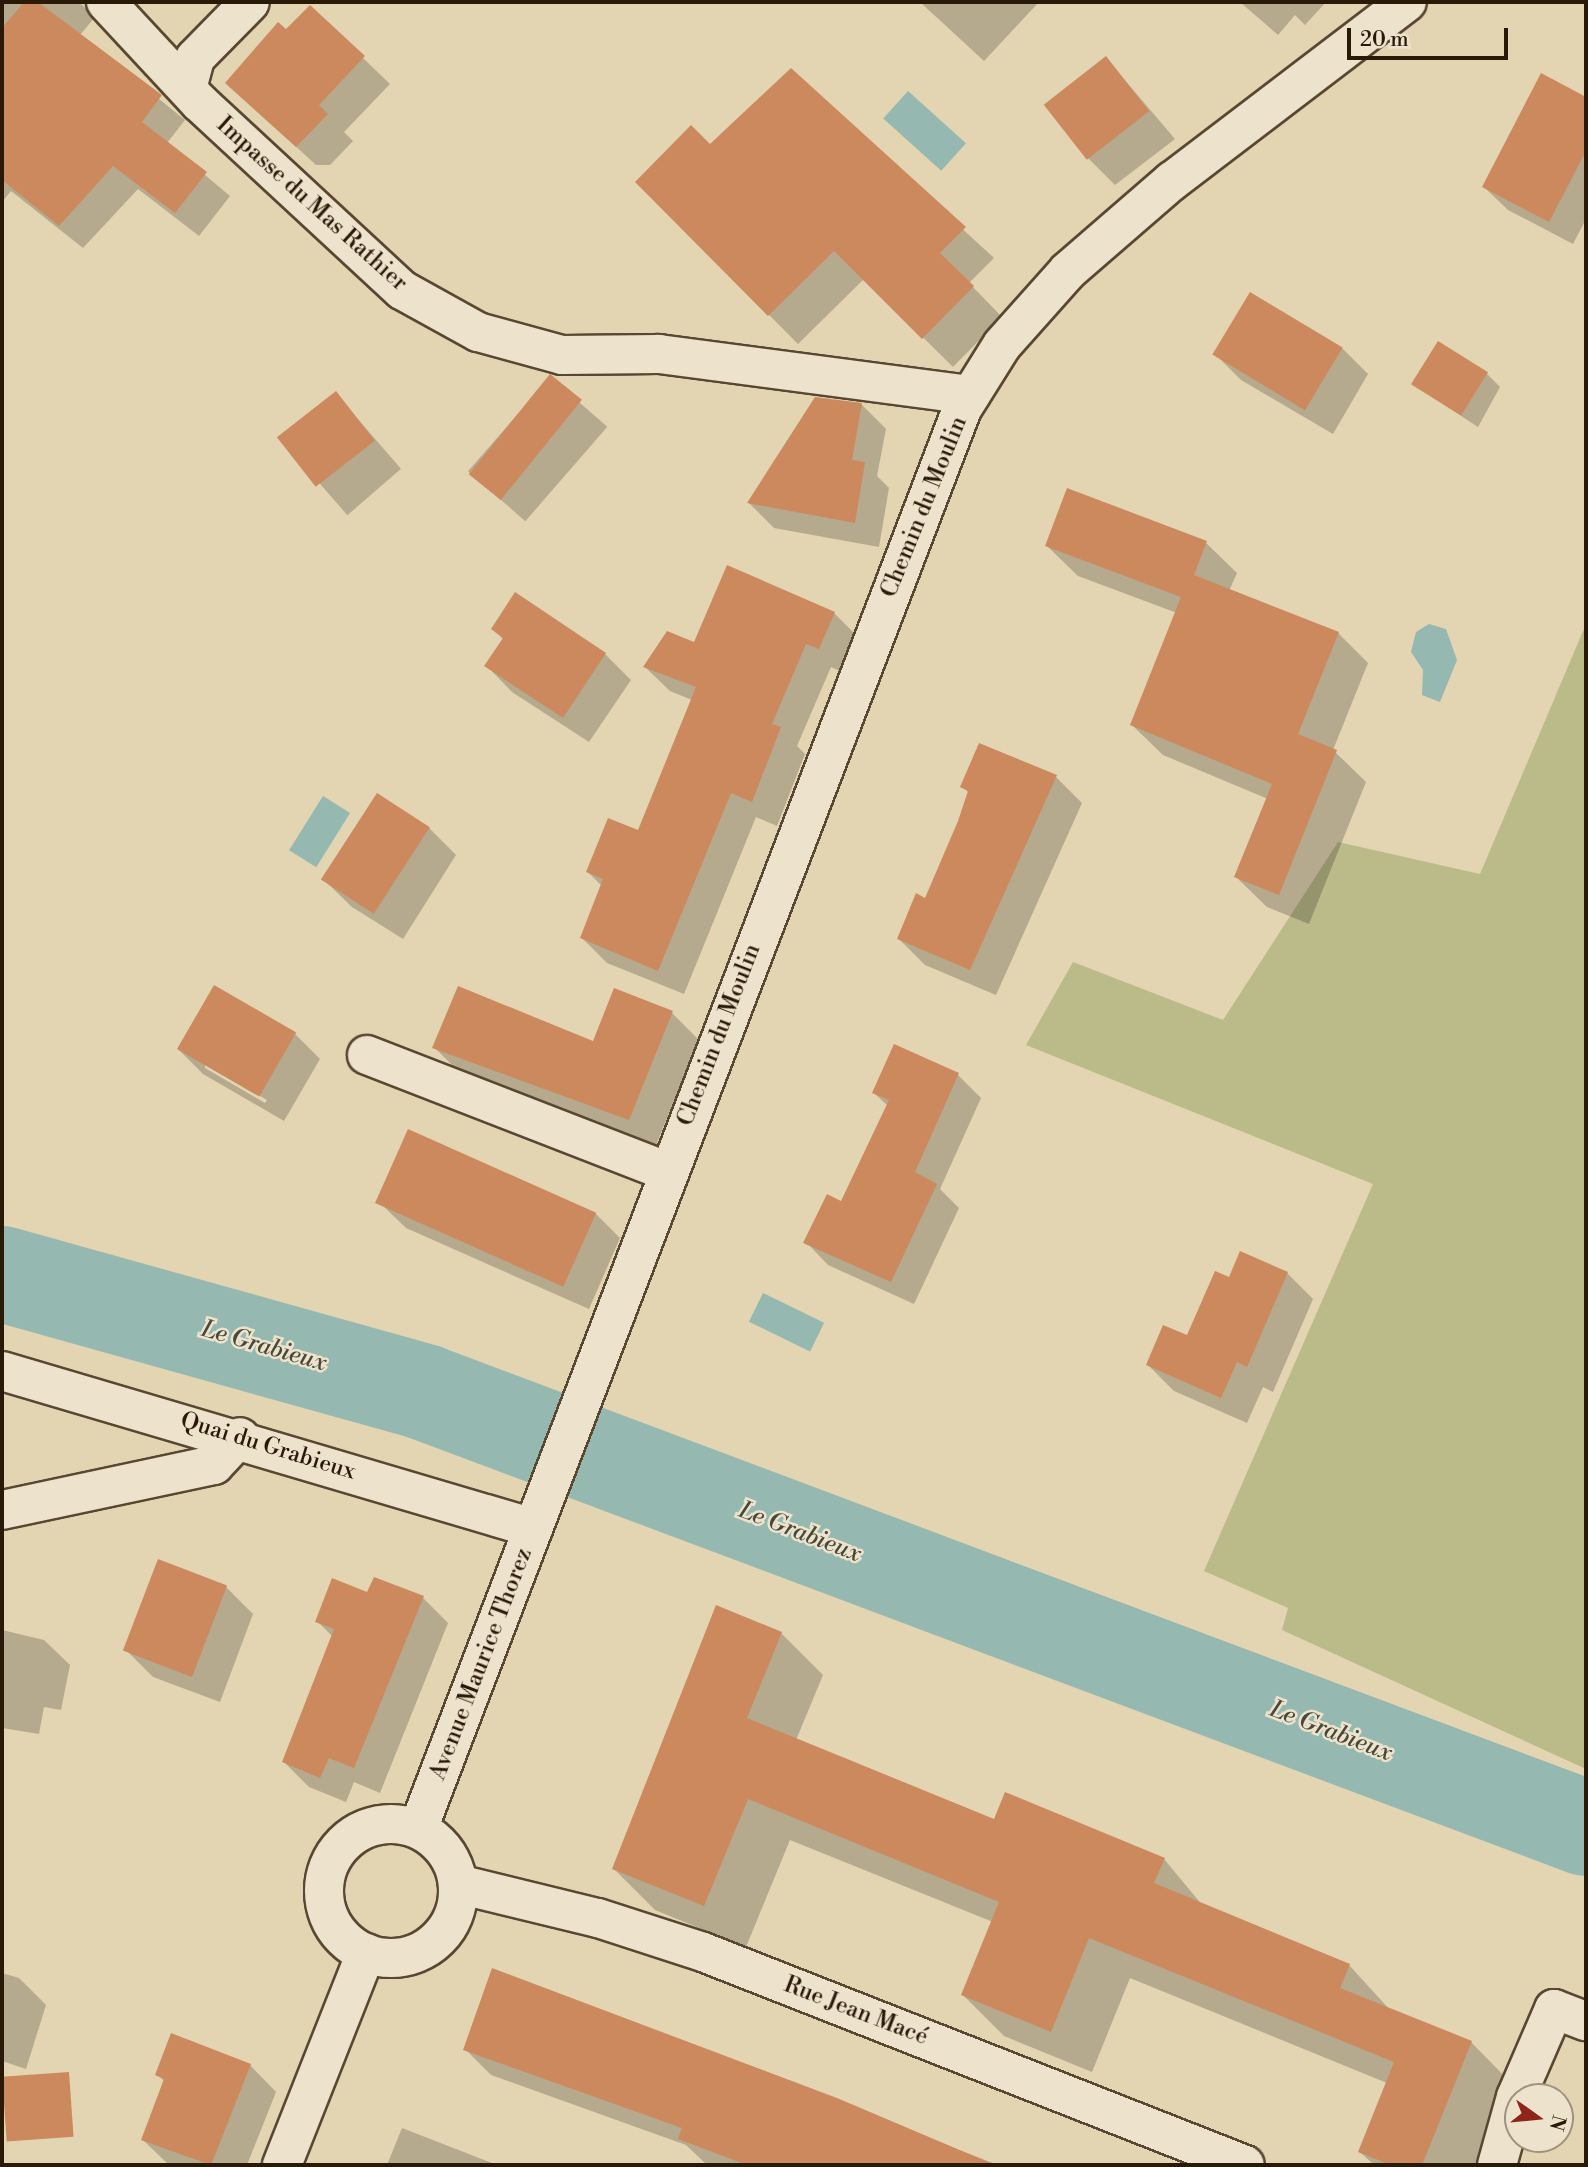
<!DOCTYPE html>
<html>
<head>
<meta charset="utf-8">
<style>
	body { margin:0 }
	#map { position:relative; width:1588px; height:2167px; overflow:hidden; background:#e3d4b2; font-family:"Libre Bodoni",serif }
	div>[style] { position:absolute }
	.green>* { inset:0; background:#babb88 }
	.water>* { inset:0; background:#95b8b0; transform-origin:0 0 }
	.shadow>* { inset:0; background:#0003; transform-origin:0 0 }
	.river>* { height:96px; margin:-48px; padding:0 48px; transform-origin:48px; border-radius:48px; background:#95b8b0 }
	.building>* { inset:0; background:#cc895e; transform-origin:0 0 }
	.roads { filter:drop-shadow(2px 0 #584832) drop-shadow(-2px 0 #584832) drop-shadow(0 2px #584832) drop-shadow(0 -2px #584832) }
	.minor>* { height:38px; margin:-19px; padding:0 19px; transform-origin:19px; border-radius:19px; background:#ede3cd }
	.minor>.ring { margin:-19px; padding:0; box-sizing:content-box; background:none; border:38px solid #ede3cd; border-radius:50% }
	span { translate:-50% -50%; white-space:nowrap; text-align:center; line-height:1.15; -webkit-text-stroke:5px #ede3cd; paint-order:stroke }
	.street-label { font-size:23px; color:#291a08 }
	.water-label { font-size:24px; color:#49493a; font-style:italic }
	.frame { position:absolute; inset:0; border:4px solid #291a08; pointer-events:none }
	.north { position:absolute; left:1504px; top:2083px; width:70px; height:70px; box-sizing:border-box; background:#ede3cd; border:2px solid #9f937e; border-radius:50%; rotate:105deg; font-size:19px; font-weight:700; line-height:28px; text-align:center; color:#291a08 }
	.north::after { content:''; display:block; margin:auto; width:24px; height:32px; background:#8f2418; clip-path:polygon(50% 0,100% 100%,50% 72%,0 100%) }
	.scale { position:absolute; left:1347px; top:28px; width:161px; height:32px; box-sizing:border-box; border:4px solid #291a08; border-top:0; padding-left:9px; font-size:21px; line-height:24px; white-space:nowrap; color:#291a08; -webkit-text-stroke:5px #ede3cd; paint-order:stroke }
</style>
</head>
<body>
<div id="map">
	<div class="green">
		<i style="clip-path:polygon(1586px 624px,1586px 1769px,1282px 1630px,1288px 1608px,1204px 1571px,1373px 1184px,1026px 1045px,1073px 962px,1223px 1020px,1338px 842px,1480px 874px)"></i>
	</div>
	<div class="water">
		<i style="left:908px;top:91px;width:78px;height:37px;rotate:42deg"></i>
		<i style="clip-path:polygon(1429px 624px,1446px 629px,1457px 660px,1440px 702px,1422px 695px,1423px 670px,1411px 652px,1416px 632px)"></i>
		<i style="left:323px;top:796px;width:32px;height:64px;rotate:32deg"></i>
		<i style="left:763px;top:1293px;width:68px;height:32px;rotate:26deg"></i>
	</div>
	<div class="shadow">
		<i style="clip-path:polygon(2px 2px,79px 2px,95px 17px,80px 35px,185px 120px,167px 143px,230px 196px,199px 236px,138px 189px,83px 248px,11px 191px,2px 202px)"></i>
		<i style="clip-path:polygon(920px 2px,1039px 2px,984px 61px)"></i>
		<i style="clip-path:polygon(1240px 2px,1326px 2px,1305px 25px,1295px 15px,1278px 35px)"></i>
		<i style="clip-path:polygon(286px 32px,363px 58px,390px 84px,344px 132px,353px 141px,330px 165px,316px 165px,227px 83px)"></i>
		<i style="clip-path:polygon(1106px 58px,1175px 139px,1115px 185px,1088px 158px)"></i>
		<i style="clip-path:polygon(791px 71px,994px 258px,969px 283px,1002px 317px,953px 367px,864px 279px,798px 344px,637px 182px,710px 147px)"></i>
		<i style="clip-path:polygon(1542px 76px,1586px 99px,1586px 219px,1573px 244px,1508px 210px,1484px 187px)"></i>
		<i style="clip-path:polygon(1342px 348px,1368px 374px,1333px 434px,1241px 380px,1215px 354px)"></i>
		<i style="clip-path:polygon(1487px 374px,1500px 387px,1478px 427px,1414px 385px)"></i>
		<i style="left:550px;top:377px;width:76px;height:125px;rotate:41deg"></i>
		<i style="left:336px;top:394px;width:99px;height:71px;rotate:49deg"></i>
		<i style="clip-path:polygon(861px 404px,886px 429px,877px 476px,889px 488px,879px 547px,774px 528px,749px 503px)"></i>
		<i style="clip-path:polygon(1206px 543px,1237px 573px,1229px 591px,1338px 633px,1368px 663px,1333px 750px,1366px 782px,1309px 924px,1267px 907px,1236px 877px,1268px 799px,1163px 755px,1132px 725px,1177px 613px,1078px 576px,1047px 546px)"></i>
		<i style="clip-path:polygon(834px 613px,859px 638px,844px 673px,831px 667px,797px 746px,805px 754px,777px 826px,756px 817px,684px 994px,607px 963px,582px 938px,602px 886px,588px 872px,638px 832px,692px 700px,670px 691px,645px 667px,695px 644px)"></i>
		<i style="clip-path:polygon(493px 629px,605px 654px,631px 680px,589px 742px,512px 692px,487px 666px,504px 640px)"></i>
		<i style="clip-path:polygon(1056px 777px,1082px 803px,996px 995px,925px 965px,899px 939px,926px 900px,959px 821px,969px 793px,963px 787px)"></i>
		<i style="clip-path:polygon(429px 828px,456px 855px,403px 939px,352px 907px,325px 881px)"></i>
		<i style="clip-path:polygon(615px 991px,672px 1013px,699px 1040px,656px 1145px,461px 1074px,434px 1047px,594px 1043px)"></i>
		<i style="clip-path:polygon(evenodd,295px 1034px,320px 1059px,284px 1121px,203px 1074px,178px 1049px,295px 1034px,205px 1064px,267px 1100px,265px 1103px,205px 1068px,205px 1064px)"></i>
		<i style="clip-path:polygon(958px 1075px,981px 1098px,940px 1189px,959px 1208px,914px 1304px,828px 1265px,806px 1242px,842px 1203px,888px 1106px,874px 1093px)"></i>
		<i style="clip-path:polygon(380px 1203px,595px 1213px,620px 1238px,589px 1309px,406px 1228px)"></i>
		<i style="clip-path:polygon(1287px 1273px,1313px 1299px,1273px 1392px,1263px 1387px,1247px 1423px,1174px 1391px,1148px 1365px,1187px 1337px,1230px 1279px)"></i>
		<i style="clip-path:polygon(226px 1587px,253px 1614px,220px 1702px,153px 1677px,126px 1650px)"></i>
		<i style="clip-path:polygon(368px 1595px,423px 1598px,448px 1623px,380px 1793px,354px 1782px,346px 1802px,309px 1787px,284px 1762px,333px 1637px,317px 1621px)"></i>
		<i style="clip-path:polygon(2px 1630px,44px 1640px,70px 1665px,61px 1710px,44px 1707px,39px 1734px,2px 1728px)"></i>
		<i style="clip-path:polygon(781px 1633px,823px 1675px,796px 1740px,995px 1821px,1164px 1859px,1203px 1906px,1349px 1965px,1390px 2010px,1471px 2042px,1512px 2084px,1480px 2165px,1374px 2165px,1360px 2152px,1387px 2083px,1130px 1978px,1092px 2072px,1004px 2036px,963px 1995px,993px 1922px,790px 1840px,746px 1947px,655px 1910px,614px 1869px)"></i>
		<i style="clip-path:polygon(493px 1970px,998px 2165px,707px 2165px,686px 2145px,491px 2075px,465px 2049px)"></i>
		<i style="clip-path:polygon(2px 1973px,19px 1978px,46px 2005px,26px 2069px,2px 2061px)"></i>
		<i style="clip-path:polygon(250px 2065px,276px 2092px,247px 2165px,169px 2165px,143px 2140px,165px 2082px,157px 2074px)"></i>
		<i style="clip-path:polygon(402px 2128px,497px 2165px,387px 2165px)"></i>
	</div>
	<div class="river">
		<i style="left:2px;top:1274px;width:438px;rotate:15.6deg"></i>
		<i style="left:424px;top:1392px;width:1241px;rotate:20.57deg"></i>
	</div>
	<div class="building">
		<i style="clip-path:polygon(24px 2px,38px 2px,162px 95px,142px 122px,207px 172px,175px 213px,113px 166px,59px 226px,2px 180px,2px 28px)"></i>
		<i style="clip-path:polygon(310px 5px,365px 56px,319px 105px,328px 114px,296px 147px,225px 83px,278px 22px,286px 29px)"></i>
		<i style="left:1106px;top:56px;width:70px;height:79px;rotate:52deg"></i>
		<i style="clip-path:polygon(791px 68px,966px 227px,940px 253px,974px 286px,922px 339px,834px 251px,768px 316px,635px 182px,691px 125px,710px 144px)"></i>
		<i style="clip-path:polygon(1541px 73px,1586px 97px,1586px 151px,1549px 222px,1482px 187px)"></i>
		<i style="left:1250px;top:292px;width:108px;height:73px;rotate:31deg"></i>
		<i style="left:1438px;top:341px;width:59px;height:51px;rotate:32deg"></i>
		<i style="left:550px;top:374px;width:41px;height:129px;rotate:39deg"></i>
		<i style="left:336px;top:391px;width:63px;height:75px;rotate:52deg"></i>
		<i style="clip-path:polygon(815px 397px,862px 403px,852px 460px,865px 462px,855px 523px,747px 503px)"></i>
		<i style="clip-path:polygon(1067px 488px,1207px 541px,1194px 575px,1339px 632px,1298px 734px,1337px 750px,1279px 895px,1234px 877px,1272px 784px,1130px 725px,1181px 597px,1045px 546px)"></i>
		<i style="clip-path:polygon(727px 565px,835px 612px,819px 649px,806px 644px,772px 724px,781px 727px,752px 802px,731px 793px,658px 971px,580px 938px,603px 879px,586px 872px,608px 818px,638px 830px,696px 687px,643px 667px,667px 631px,694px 642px)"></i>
		<i style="clip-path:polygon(515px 592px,606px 653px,563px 718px,484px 666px,503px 638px,491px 629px)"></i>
		<i style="clip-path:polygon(979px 743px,1057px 775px,970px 970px,897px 939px,916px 893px,925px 898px,958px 821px,968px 791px,960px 787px)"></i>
		<i style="left:377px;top:793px;width:63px;height:103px;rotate:33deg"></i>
		<i style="left:214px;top:985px;width:95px;height:74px;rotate:30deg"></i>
		<i style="clip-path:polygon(458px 986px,593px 1041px,614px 988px,673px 1011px,629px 1120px,432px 1048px)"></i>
		<i style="clip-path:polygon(894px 1044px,959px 1073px,915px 1172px,937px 1184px,891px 1282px,803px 1243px,827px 1194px,841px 1201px,889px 1100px,872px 1093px)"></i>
		<i style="left:408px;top:1129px;width:206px;height:81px;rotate:24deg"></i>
		<i style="clip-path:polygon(1240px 1251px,1288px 1272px,1247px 1367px,1237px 1362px,1221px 1398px,1146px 1365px,1163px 1325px,1187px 1335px,1215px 1271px,1229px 1277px)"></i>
		<i style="left:158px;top:1559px;width:74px;height:98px;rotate:21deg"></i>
		<i style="clip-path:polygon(374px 1577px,424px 1596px,354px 1768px,329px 1758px,320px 1778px,282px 1762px,334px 1629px,315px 1622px,332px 1578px,367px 1592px)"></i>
		<i style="clip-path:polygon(716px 1605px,782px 1632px,747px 1718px,994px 1819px,1005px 1792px,1165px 1858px,1154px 1883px,1350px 1964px,1340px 1988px,1472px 2041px,1422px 2165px,1391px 2165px,1358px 2152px,1394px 2062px,1089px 1938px,1051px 2032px,961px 1995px,999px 1902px,748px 1799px,704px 1906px,612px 1869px)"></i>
		<i style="clip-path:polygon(492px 1968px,837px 2098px,995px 2165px,747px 2165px,678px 2139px,682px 2128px,463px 2050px)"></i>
		<i style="clip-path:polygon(171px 2033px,251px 2064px,211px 2165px,141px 2140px,164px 2079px,155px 2075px)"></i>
		<i style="left:69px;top:2072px;width:65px;height:67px;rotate:86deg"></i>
	</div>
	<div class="roads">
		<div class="minor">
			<i style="left:106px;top:2px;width:137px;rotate:47.1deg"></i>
			<i style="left:199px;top:102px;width:277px;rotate:42.8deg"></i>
			<i style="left:402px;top:290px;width:87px;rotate:28.9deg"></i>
			<i style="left:478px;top:332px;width:87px;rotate:15.3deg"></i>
			<i style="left:562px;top:355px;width:97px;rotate:-0.6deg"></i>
			<i style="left:659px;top:354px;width:314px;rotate:7.5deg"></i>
			<i style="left:188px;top:85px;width:28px;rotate:-75deg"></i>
			<i style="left:195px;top:58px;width:78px;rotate:-45.5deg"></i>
			<i style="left:367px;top:1055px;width:323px;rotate:21.2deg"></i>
			<i style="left:2px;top:1371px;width:554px;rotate:16.47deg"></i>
			<i style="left:2px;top:1510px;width:217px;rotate:-12deg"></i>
			<i style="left:214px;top:1465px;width:38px;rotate:-47deg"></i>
			<i class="ring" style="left:324px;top:1824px;width:96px;height:96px"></i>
			<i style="left:418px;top:1829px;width:1521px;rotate:-69.04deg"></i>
			<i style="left:962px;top:409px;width:75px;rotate:-58deg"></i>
			<i style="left:1002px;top:345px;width:99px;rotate:-48.3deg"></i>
			<i style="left:1068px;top:271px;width:138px;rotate:-40.9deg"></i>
			<i style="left:1172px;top:181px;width:295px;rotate:-37.3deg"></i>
			<i style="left:458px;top:1884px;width:144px;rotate:13.7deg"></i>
			<i style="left:598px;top:1918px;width:110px;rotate:17.9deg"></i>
			<i style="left:703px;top:1952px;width:582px;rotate:21.45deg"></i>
			<i style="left:282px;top:2165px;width:228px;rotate:-68.4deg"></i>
			<i style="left:1497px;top:2165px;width:71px;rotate:-74.4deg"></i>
			<i style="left:1516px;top:2097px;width:96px;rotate:-66.6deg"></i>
			<i style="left:1554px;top:2009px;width:34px;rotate:21deg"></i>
		</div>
	</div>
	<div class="street-label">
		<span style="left:312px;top:204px;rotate:42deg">Impasse du Mas Rathier</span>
		<span style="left:924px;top:507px;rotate:-68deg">Chemin du Moulin</span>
		<span style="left:719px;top:1035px;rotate:-69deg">Chemin du Moulin</span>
		<span style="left:268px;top:1446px;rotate:17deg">Quai du Grabieux</span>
		<span style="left:481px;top:1664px;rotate:-69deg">Avenue Maurice Thorez</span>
		<span style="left:856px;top:2011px;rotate:21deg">Rue Jean Macé</span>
	</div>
	<div class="water-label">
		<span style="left:264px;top:1347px;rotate:16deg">Le Grabieux</span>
		<span style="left:800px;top:1533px;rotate:21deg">Le Grabieux</span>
		<span style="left:1331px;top:1732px;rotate:21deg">Le Grabieux</span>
	</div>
	<div class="frame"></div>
	<div class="north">N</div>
	<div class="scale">20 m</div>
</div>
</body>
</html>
